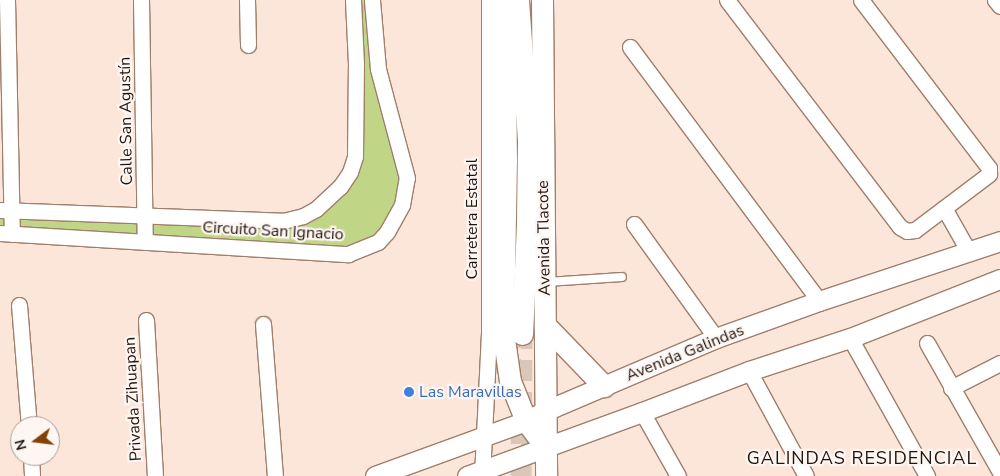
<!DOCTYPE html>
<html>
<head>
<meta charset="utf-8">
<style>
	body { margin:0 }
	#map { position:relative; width:1000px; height:476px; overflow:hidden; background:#fce6d9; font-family:"Nunito Sans",sans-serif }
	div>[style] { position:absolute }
	.green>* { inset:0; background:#c1d587 }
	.secondary-tunnel>* { height:21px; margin-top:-10.5px; transform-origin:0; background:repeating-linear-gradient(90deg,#dbc6ba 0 21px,transparent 0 32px) }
	.roads { filter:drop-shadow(1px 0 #9f7f6b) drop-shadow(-1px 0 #9f7f6b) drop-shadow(0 1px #9f7f6b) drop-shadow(0 -1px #9f7f6b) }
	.service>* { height:8px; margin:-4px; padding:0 4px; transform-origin:4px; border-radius:4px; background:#fff }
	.minor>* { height:15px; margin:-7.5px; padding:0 7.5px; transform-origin:7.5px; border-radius:7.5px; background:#fff }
	.tertiary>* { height:19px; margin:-9.5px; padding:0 9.5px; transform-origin:9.5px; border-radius:9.5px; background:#fff }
	.secondary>* { height:21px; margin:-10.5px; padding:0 10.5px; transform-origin:10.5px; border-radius:10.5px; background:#fff }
	.dots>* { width:14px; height:14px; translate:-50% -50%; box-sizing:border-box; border:2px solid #fef6f2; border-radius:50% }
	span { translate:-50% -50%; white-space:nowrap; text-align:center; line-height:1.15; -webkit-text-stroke:4.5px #fef6f2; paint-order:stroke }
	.street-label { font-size:16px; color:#21140d }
	.shop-label { font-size:16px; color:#366cbe }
	.left { translate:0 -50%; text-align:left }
	.neighbourhood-label { font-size:18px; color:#21140d; letter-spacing:1px }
	.north { position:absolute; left:10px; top:416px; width:50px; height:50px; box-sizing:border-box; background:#fef6f2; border:1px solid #a69c96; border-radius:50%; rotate:255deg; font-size:14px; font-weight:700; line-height:20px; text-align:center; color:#21140d }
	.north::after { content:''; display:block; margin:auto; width:18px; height:22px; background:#814205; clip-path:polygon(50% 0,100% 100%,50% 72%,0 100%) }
</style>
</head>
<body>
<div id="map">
	<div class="green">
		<i style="clip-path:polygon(353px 0,372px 0,407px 178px,402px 205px,366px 249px,0 233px,0 210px,303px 216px,350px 172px)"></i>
	</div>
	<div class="secondary-tunnel">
		<i style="left:521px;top:476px;width:142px;rotate:-89.6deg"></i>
	</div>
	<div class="roads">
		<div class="service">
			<i style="left:547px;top:282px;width:75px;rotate:-3.8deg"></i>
		</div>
		<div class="minor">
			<i style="left:7px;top:0;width:234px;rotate:88.8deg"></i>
			<i style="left:141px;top:0;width:242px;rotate:89.1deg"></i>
			<i style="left:247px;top:0;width:45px;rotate:88.7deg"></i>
			<i style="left:727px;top:0;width:285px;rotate:52.7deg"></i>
			<i style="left:900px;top:227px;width:8px;rotate:30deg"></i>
			<i style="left:907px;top:231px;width:8px;rotate:-7deg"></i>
			<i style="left:915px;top:230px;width:93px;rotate:-37.1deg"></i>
			<i style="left:989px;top:174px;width:6px;rotate:-90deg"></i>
			<i style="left:989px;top:168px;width:211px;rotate:-127.3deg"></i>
			<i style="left:995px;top:0;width:8px;rotate:50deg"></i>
			<i style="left:630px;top:47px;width:317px;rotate:53.3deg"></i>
			<i style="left:944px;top:208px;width:51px;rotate:60.4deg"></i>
			<i style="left:0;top:210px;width:283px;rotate:2.2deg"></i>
			<i style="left:283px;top:221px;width:21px;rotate:-14deg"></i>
			<i style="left:303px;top:216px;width:15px;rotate:-28deg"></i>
			<i style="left:316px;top:209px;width:33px;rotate:-43deg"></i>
			<i style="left:340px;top:187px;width:18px;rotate:-56deg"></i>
			<i style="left:350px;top:172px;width:16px;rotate:-72deg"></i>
			<i style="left:355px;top:157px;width:93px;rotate:-89.4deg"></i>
			<i style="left:356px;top:64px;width:64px;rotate:-92.7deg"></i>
			<i style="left:634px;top:224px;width:140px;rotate:54.3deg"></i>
			<i style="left:0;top:233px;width:349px;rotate:3.5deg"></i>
			<i style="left:348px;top:254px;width:32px;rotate:-22deg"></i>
			<i style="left:378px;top:242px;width:13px;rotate:-48deg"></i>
			<i style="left:387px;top:232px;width:31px;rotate:-61deg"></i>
			<i style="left:402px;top:205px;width:27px;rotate:-80deg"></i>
			<i style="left:407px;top:178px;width:113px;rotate:-104.9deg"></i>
			<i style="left:378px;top:69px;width:69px;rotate:-95deg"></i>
			<i style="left:19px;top:305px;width:121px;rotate:85.3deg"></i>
			<i style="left:146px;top:320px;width:156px;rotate:86.7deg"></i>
			<i style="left:263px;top:324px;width:152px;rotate:85.5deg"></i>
			<i style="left:850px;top:338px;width:158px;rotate:60.8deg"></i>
			<i style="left:927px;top:343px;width:148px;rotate:60.5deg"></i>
			<i style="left:749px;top:371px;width:119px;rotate:61.5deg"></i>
			<i style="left:951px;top:388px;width:55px;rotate:-27deg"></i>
			<i style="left:642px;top:412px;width:73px;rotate:60.6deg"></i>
			<i style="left:31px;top:456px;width:20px;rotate:87deg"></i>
			<i style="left:482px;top:476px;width:143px;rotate:-87.2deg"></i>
			<i style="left:489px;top:333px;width:333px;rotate:-90deg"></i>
		</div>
		<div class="tertiary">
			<i style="left:375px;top:476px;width:161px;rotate:-20deg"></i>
			<i style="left:526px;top:421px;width:21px;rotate:-28deg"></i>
			<i style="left:545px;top:411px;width:186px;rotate:-23.1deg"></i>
			<i style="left:716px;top:338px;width:109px;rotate:-19.8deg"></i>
			<i style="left:819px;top:301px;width:191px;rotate:-18.3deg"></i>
			<i style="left:467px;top:476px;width:186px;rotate:-20.1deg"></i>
			<i style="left:642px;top:412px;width:115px;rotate:-21deg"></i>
			<i style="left:749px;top:371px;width:106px;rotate:-18.1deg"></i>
			<i style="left:850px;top:338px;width:161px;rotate:-21.5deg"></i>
		</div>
		<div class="secondary">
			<i style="left:504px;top:0;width:158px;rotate:89.3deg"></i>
			<i style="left:506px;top:158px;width:174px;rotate:91deg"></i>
			<i style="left:503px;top:332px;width:49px;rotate:81.9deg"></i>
			<i style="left:510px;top:381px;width:43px;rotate:68.2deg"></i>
			<i style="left:526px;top:421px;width:34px;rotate:53deg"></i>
			<i style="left:518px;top:0;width:141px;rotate:85.9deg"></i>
			<i style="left:528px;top:141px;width:84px;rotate:90.7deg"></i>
			<i style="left:527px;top:225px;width:109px;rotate:92.6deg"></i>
			<i style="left:542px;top:0;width:476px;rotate:89.5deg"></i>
			<i style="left:545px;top:325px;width:85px;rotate:46deg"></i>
		</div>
	</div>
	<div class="dots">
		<i style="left:409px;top:392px;background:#3f7fe0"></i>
	</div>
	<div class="street-label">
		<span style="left:126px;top:121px;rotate:-91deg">Calle San Agustín</span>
		<span style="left:472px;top:219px;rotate:-90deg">Carretera Estatal</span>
		<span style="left:273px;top:231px;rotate:3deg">Circuito San Ignacio</span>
		<span style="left:544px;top:238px;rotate:-91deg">Avenida Tlacote</span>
		<span style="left:685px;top:353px;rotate:-22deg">Avenida Galindas</span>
		<span style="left:133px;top:399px;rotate:-93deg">Privada Zihuapan</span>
	</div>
	<div class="shop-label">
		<span class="left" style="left:419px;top:392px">Las Maravillas</span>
	</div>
	<div class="neighbourhood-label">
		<span style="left:862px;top:458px">GALINDAS RESIDENCIAL</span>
	</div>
	<div class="north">N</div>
</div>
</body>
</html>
